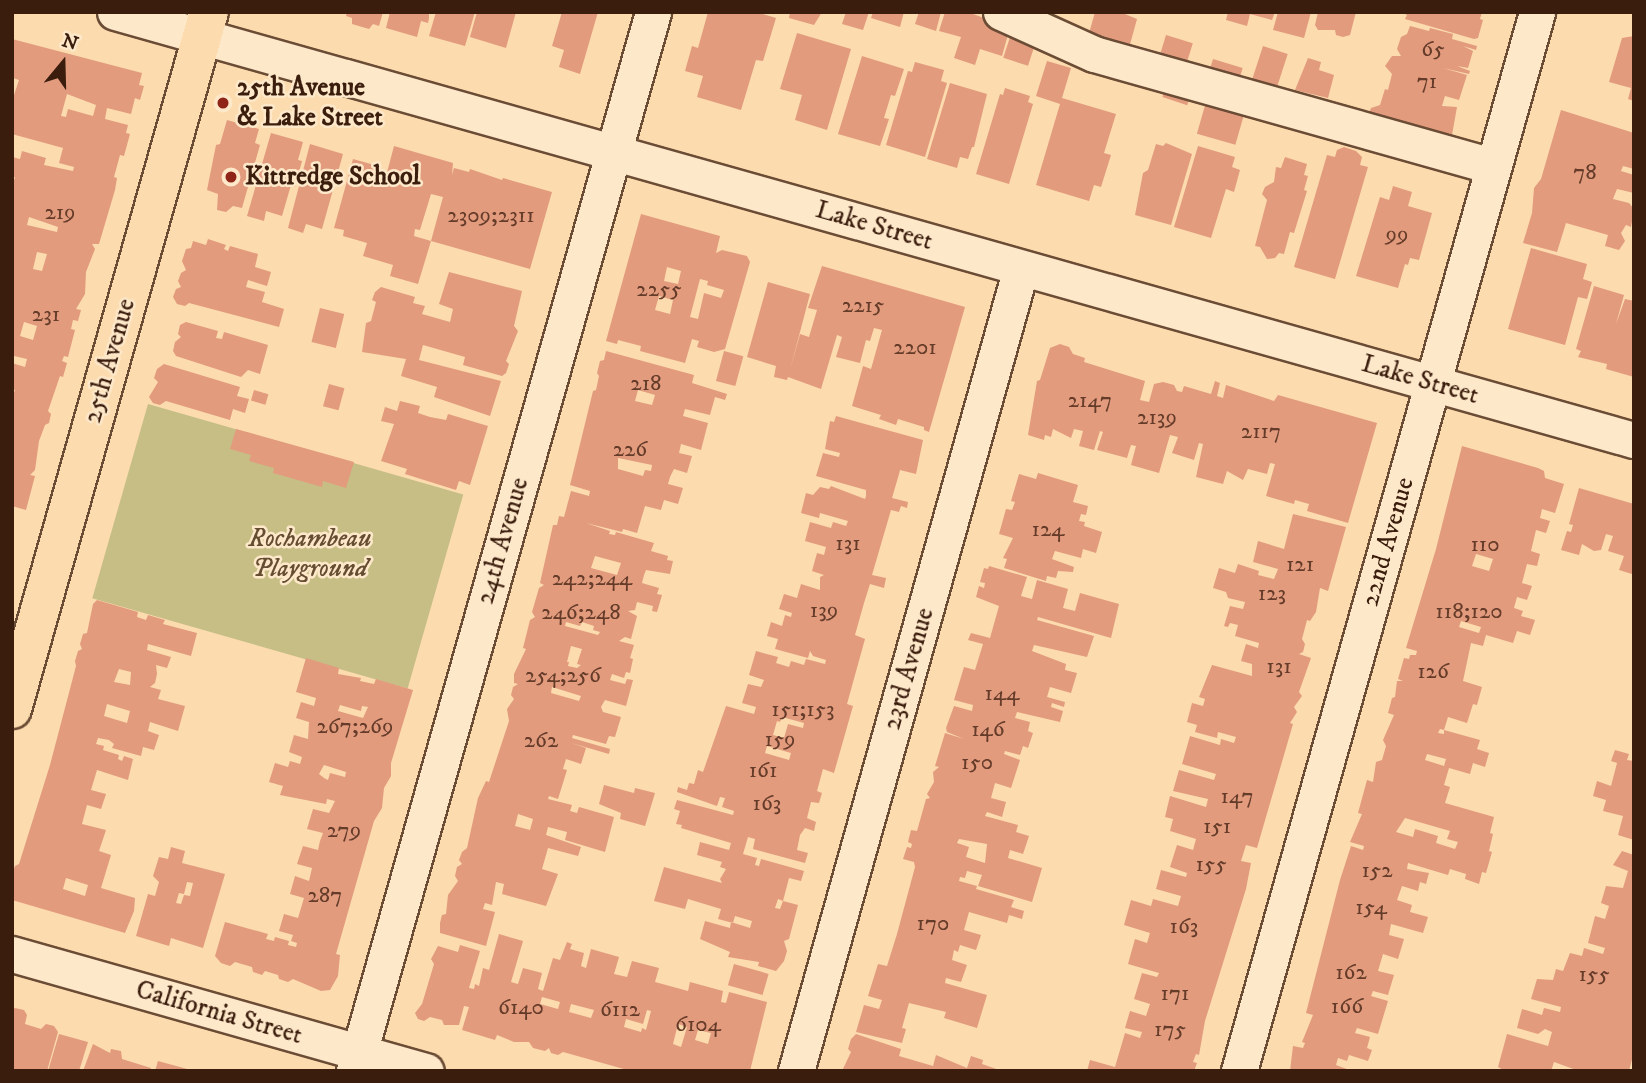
<!DOCTYPE html>
<html>
<head>
<meta charset="utf-8">
<style>
	body { margin:0 }
	#map { position:relative; width:1646px; height:1083px; overflow:hidden; background:#fcdbae; font-family:"IM FELL DW Pica",serif }
	div>[style] { position:absolute }
	.green>* { inset:0; background:#c6be85; transform-origin:0 0 }
	.building>* { inset:0; background:#e39b7e; transform-origin:0 0 }
	.roads { filter:drop-shadow(2px 0 #6b4c35) drop-shadow(-2px 0 #6b4c35) drop-shadow(0 2px #6b4c35) drop-shadow(0 -2px #6b4c35) }
	.minor>* { height:35px; margin:-17.5px; padding:0 17.5px; transform-origin:17.5px; border-radius:17.5px; background:#fde8ca }
	.major>* { height:38px; margin:-19px; padding:0 19px; transform-origin:19px; border-radius:19px; background:#fcdbae }
	.dots>* { width:19px; height:19px; translate:-50% -50%; box-sizing:border-box; border:4px solid #fde8ca; border-radius:50% }
	span { translate:-50% -50%; white-space:nowrap; text-align:center; line-height:1.15; -webkit-text-stroke:5px #fde8ca; paint-order:stroke }
	.number-label { font-size:23px; color:#653c29 }
	.number-label span { -webkit-text-stroke-width:0 }
	.poi-label { font-size:26px; color:#3b1d0d; font-weight:700 }
	.left { translate:0 -50%; text-align:left }
	.street-label { font-size:26px; color:#3b1d0d }
	.park-label { font-size:26px; color:#654d31; font-style:italic }
	.frame { position:absolute; inset:0; border:14px solid #3b1d0d; pointer-events:none }
	.north { position:absolute; left:28px; top:28px; width:70px; height:70px; -webkit-text-stroke:5px #fde8ca; paint-order:stroke; rotate:19deg; font-size:19px; font-weight:700; line-height:28px; text-align:center; color:#3b1d0d }
	.north::after { content:''; display:block; margin:auto; width:24px; height:32px; background:#3b1d0d; clip-path:polygon(50% 0,100% 100%,50% 72%,0 100%) }
</style>
</head>
<body>
<div id="map">
	<div class="green">
		<i style="left:148px;top:404px;width:328px;height:202px;rotate:16deg"></i>
	</div>
	<div class="building">
		<i style="clip-path:polygon(347px 12px,383px 12px,379px 26px,373px 24px,369px 29px,352px 24px,352px 18px,346px 16px)"></i>
		<i style="clip-path:polygon(390px 12px,429px 12px,429px 18px,428px 23px,421px 21px,417px 37px,386px 28px)"></i>
		<i style="clip-path:polygon(436px 12px,475px 12px,465px 46px,429px 36px)"></i>
		<i style="clip-path:polygon(477px 12px,516px 12px,506px 48px,470px 37px)"></i>
		<i style="clip-path:polygon(562px 12px,598px 12px,580px 74px,559px 67px,564px 50px,552px 46px)"></i>
		<i style="clip-path:polygon(708px 12px,756px 12px,776px 18px,763px 61px,756px 60px,741px 110px,697px 97px,703px 76px,685px 71px,692px 46px,698px 48px)"></i>
		<i style="clip-path:polygon(790px 12px,822px 12px,814px 25px,789px 18px)"></i>
		<i style="clip-path:polygon(846px 12px,869px 12px,863px 30px,842px 24px)"></i>
		<i style="clip-path:polygon(873px 12px,904px 12px,900px 27px,871px 18px)"></i>
		<i style="clip-path:polygon(919px 12px,941px 12px,936px 31px,915px 24px)"></i>
		<i style="clip-path:polygon(945px 12px,968px 12px,989px 20px,987px 24px,1009px 31px,1002px 56px,980px 49px,975px 65px,954px 58px,961px 37px,939px 31px)"></i>
		<i style="clip-path:polygon(1095px 12px,1120px 12px,1137px 19px,1129px 48px,1088px 37px)"></i>
		<i style="clip-path:polygon(1228px 12px,1275px 12px,1272px 20px,1250px 14px,1247px 26px,1226px 20px)"></i>
		<i style="clip-path:polygon(1278px 12px,1311px 12px,1304px 38px,1273px 30px)"></i>
		<i style="clip-path:polygon(1318px 12px,1356px 12px,1350px 35px,1343px 37px,1336px 35px,1335px 30px,1318px 30px,1315px 25px)"></i>
		<i style="clip-path:polygon(1401px 12px,1482px 12px,1480px 19px,1483px 20px,1478px 38px,1474px 39px,1405px 19px,1407px 15px)"></i>
		<i style="clip-path:polygon(1410px 26px,1429px 31px,1430px 28px,1453px 34px,1452px 39px,1477px 46px,1476px 50px,1463px 46px,1473px 51px,1468px 68px,1457px 66px,1470px 71px,1469px 74px,1443px 68px,1467px 75px,1459px 100px,1445px 96px,1442px 106px,1457px 107px,1452px 135px,1449px 133px,1445px 147px,1368px 116px,1371px 108px,1380px 105px,1385px 89px,1388px 90px,1392px 74px,1385px 66px,1392px 56px,1401px 56px,1397px 49px,1401px 37px,1407px 34px)"></i>
		<i style="clip-path:polygon(797px 33px,851px 49px,827px 130px,795px 120px,802px 95px,780px 89px)"></i>
		<i style="left:1011px;top:34px;width:26px;height:25px;rotate:18deg"></i>
		<i style="left:1166px;top:35px;width:28px;height:28px;rotate:17deg"></i>
		<i style="clip-path:polygon(1634px 36px,1634px 101px,1628px 99px,1631px 88px,1609px 82px,1622px 38px)"></i>
		<i style="clip-path:polygon(evenodd,12px 39px,142px 73px,139px 85px,144px 86px,140px 100px,135px 98px,131px 114px,107px 108px,105px 119px,128px 125px,126px 133px,130px 134px,124px 156px,120px 155px,114px 177px,117px 178px,115px 190px,99px 244px,92px 244px,95px 249px,86px 272px,85px 294px,76px 309px,81px 310px,78px 321px,73px 320px,71px 329px,75px 330px,68px 357px,64px 356px,62px 361px,67px 363px,63px 377px,60px 376px,48px 411px,51px 414px,49px 423px,45px 425px,39px 441px,35px 470px,30px 475px,35px 476px,26px 510px,12px 506px,12px 398px,15px 390px,12px 389px,12px 363px,25px 367px,27px 359px,14px 356px,12px 361px,12px 187px,15px 177px,12px 177px,12px 157px,20px 159px,22px 151px,46px 158px,44px 165px,73px 171px,74px 167px,59px 163px,63px 148px,12px 134px,12px 101px,19px 80px,13px 78px,12px 39px,67px 94px,96px 105px,93px 116px,68px 109px,66px 117px,61px 116px,67px 94px,12px 39px,29px 217px,58px 227px,57px 232px,27px 225px,29px 217px,12px 39px,37px 252px,47px 254px,42px 271px,33px 269px,37px 252px,12px 39px,24px 322px,37px 326px,33px 340px,20px 336px,24px 322px)"></i>
		<i style="left:1263px;top:46px;width:26px;height:36px;rotate:18deg"></i>
		<i style="clip-path:polygon(862px 56px,904px 69px,895px 96px,891px 95px,884px 118px,889px 119px,880px 146px,838px 134px)"></i>
		<i style="clip-path:polygon(1308px 58px,1321px 62px,1319px 70px,1334px 75px,1328px 98px,1295px 90px)"></i>
		<i style="left:1213px;top:59px;width:31px;height:21px;rotate:17deg"></i>
		<i style="clip-path:polygon(1047px 61px,1071px 68px,1062px 98px,1116px 114px,1104px 153px,1111px 155px,1101px 187px,1094px 185px,1089px 201px,1036px 185px,1060px 104px,1036px 96px)"></i>
		<i style="clip-path:polygon(915px 62px,944px 70px,941px 81px,947px 83px,925px 157px,886px 145px,908px 71px,912px 72px)"></i>
		<i style="left:1168px;top:80px;width:26px;height:18px;rotate:18deg"></i>
		<i style="clip-path:polygon(950px 83px,987px 94px,974px 147px,972px 147px,968px 159px,960px 157px,957px 168px,927px 159px)"></i>
		<i style="clip-path:polygon(1005px 88px,1030px 96px,1028px 102px,1033px 104px,1009px 184px,976px 174px,1000px 94px,1003px 95px)"></i>
		<i style="left:1206px;top:102px;width:40px;height:33px;rotate:16deg"></i>
		<i style="clip-path:polygon(1561px 110px,1634px 133px,1634px 169px,1623px 166px,1621px 171px,1634px 175px,1634px 193px,1617px 189px,1613px 199px,1629px 203px,1634px 209px,1631px 227px,1626px 225px,1621px 233px,1625px 241px,1619px 250px,1605px 246px,1608px 235px,1566px 223px,1557px 252px,1523px 243px,1532px 213px,1534px 188px,1541px 179px)"></i>
		<i style="clip-path:polygon(227px 120px,259px 129px,255px 143px,260px 145px,242px 208px,233px 206px,226px 212px,217px 210px,218px 194px,207px 190px,216px 145px,220px 144px)"></i>
		<i style="clip-path:polygon(271px 133px,303px 142px,298px 160px,302px 161px,295px 187px,291px 185px,282px 216px,266px 211px,264px 221px,247px 216px)"></i>
		<i style="clip-path:polygon(1166px 143px,1192px 154px,1171px 225px,1135px 215px,1143px 173px,1148px 170px,1156px 144px,1163px 146px)"></i>
		<i style="clip-path:polygon(310px 144px,343px 154px,322px 229px,306px 224px,303px 233px,288px 228px)"></i>
		<i style="clip-path:polygon(394px 146px,453px 163px,452px 175px,454px 168px,469px 172px,470px 169px,502px 180px,503px 178px,552px 192px,530px 269px,431px 241px,443px 197px,431px 194px,420px 230px,415px 229px,414px 236px,431px 241px,418px 284px,390px 276px,393px 265px,363px 256px,367px 243px,343px 236px,344px 230px,334px 228px,353px 159px,378px 166px,374px 178px,385px 180px)"></i>
		<i style="clip-path:polygon(1198px 146px,1235px 157px,1232px 167px,1240px 170px,1234px 192px,1226px 189px,1211px 238px,1174px 227px)"></i>
		<i style="clip-path:polygon(1344px 147px,1356px 151px,1362px 157px,1360px 165px,1368px 167px,1335px 279px,1294px 267px,1327px 155px,1335px 157px,1337px 150px)"></i>
		<i style="clip-path:polygon(1285px 157px,1307px 164px,1304px 175px,1308px 176px,1304px 190px,1307px 191px,1294px 233px,1290px 232px,1284px 254px,1279px 253px,1275px 258px,1267px 259px,1260px 247px,1255px 246px,1267px 200px,1262px 194px,1265px 187px,1274px 182px,1276px 167px,1281px 168px)"></i>
		<i style="clip-path:polygon(1393px 186px,1412px 192px,1408px 206px,1432px 213px,1419px 260px,1410px 258px,1408px 265px,1405px 264px,1398px 288px,1356px 276px,1380px 197px,1389px 200px)"></i>
		<i style="clip-path:polygon(evenodd,641px 214px,720px 236px,716px 253px,722px 250px,747px 256px,750px 262px,725px 349px,714px 352px,697px 347px,699px 341px,692px 339px,685px 363px,640px 351px,641px 346px,618px 340px,617px 344px,606px 341px,641px 214px,667px 267px,681px 271px,678px 284px,664px 281px,667px 267px,641px 214px,700px 279px,708px 281px,707px 285px,724px 290px,721px 298px,704px 293px,698px 319px,690px 317px,700px 279px,641px 214px,659px 296px,673px 300px,670px 314px,655px 310px,659px 296px)"></i>
		<i style="clip-path:polygon(208px 239px,226px 245px,224px 249px,228px 251px,230px 246px,258px 254px,255px 267px,271px 272px,267px 286px,248px 280px,246px 287px,265px 292px,262px 302px,284px 309px,279px 327px,189px 303px,185px 306px,177px 304px,173px 297px,176px 289px,181px 287px,178px 281px,181px 273px,186px 270px,182px 261px,186px 249px,191px 248px,193px 241px,206px 245px)"></i>
		<i style="clip-path:polygon(1531px 248px,1587px 264px,1583px 279px,1592px 282px,1587px 299px,1578px 297px,1565px 345px,1508px 329px)"></i>
		<i style="clip-path:polygon(822px 266px,965px 307px,929px 432px,924px 430px,924px 427px,898px 419px,896px 425px,879px 419px,881px 415px,852px 406px,863px 366px,871px 369px,882px 330px,874px 328px,870px 341px,866px 340px,860px 363px,836px 357px,842px 337px,837px 335px,821px 389px,788px 377px,787px 380px,774px 377px,776px 366px,747px 357px,768px 282px,810px 294px,790px 370px,800px 334px,809px 337px,817px 310px,808px 308px)"></i>
		<i style="clip-path:polygon(449px 272px,522px 291px,514px 326px,518px 331px,506px 361px,509px 364px,506px 373px,502px 376px,463px 365px,465px 357px,423px 345px,419px 360px,501px 381px,490px 416px,434px 397px,437px 387px,401px 376px,406px 359px,362px 352px,366px 323px,371px 321px,376px 302px,372px 300px,375px 292px,381px 287px,415px 297px,413px 303px,425px 306px,422px 314px,450px 322px,453px 309px,439px 304px)"></i>
		<i style="clip-path:polygon(1594px 286px,1624px 295px,1616px 324px,1625px 299px,1634px 301px,1634px 377px,1606px 369px,1607px 364px,1578px 357px,1581px 351px,1576px 349px)"></i>
		<i style="left:320px;top:308px;width:25px;height:35px;rotate:14deg"></i>
		<i style="clip-path:polygon(186px 322px,218px 331px,216px 338px,222px 339px,224px 332px,268px 345px,260px 374px,248px 370px,241px 377px,176px 356px,173px 351px,175px 342px,181px 337px,178px 334px,180px 325px)"></i>
		<i style="clip-path:polygon(1060px 344px,1069px 347px,1073px 354px,1085px 358px,1084px 362px,1145px 381px,1140px 400px,1149px 402px,1154px 384px,1163px 382px,1174px 385px,1177px 391px,1182px 392px,1184px 386px,1211px 394px,1215px 381px,1220px 383px,1217px 396px,1223px 398px,1226px 385px,1274px 401px,1278px 395px,1377px 423px,1348px 523px,1307px 511px,1309px 504px,1295px 500px,1294px 504px,1266px 496px,1275px 464px,1270px 463px,1267px 474px,1248px 469px,1243px 480px,1227px 471px,1223px 484px,1196px 477px,1203px 444px,1199px 443px,1194px 460px,1172px 453px,1178px 437px,1170px 435px,1159px 473px,1131px 465px,1136px 446px,1131px 445px,1127px 458px,1097px 450px,1103px 432px,1100px 431px,1094px 450px,1079px 446px,1083px 431px,1074px 429px,1071px 438px,1053px 429px,1051px 437px,1045px 435px,1044px 440px,1028px 435px,1037px 381px,1040px 380px,1050px 348px)"></i>
		<i style="clip-path:polygon(evenodd,606px 351px,694px 375px,692px 383px,727px 394px,725px 400px,715px 397px,710px 415px,685px 409px,683px 416px,708px 423px,701px 450px,681px 444px,679px 453px,692px 456px,687px 473px,674px 469px,670px 477px,668px 484px,683px 488px,678px 504px,664px 500px,661px 510px,645px 506px,637px 533px,623px 529px,622px 532px,586px 523px,610px 531px,609px 534px,615px 535px,616px 532px,654px 543px,651px 551px,668px 556px,667px 560px,673px 561px,670px 574px,646px 570px,644px 575px,642px 583px,659px 588px,657px 594px,662px 595px,657px 612px,652px 611px,653px 606px,637px 602px,635px 610px,628px 611px,637px 616px,631px 639px,625px 637px,619px 641px,634px 645px,630px 658px,633px 659px,630px 673px,626px 672px,624px 678px,612px 674px,610px 680px,625px 684px,627px 679px,633px 680px,626px 706px,605px 700px,601px 707px,603px 712px,621px 717px,615px 737px,609px 736px,606px 744px,573px 735px,572px 738px,610px 749px,609px 754px,571px 743px,586px 748px,581px 764px,566px 759px,563px 769px,567px 770px,558px 799px,549px 796px,548px 799px,572px 805px,570px 811px,577px 813px,579px 807px,614px 817px,605px 852px,565px 840px,567px 832px,548px 827px,546px 835px,581px 847px,578px 856px,548px 848px,542px 869px,558px 874px,546px 906px,502px 894px,504px 884px,496px 882px,492px 905px,485px 903px,483px 909px,495px 912px,486px 946px,440px 933px,440px 923px,442px 915px,446px 914px,448px 895px,458px 881px,455px 876px,457px 867px,462px 864px,459px 860px,462px 852px,467px 848px,478px 798px,486px 781px,489px 782px,509px 721px,507px 709px,514px 699px,511px 695px,513px 687px,518px 684px,514px 683px,514px 674px,526px 649px,523px 648px,530px 620px,535px 617px,532px 612px,539px 588px,544px 585px,540px 583px,553px 525px,557px 525px,559px 516px,564px 517px,571px 491px,589px 496px,590px 491px,570px 485px,593px 391px,596px 390px,599px 376px,597px 373px,600px 361px,604px 360px,606px 351px,638px 390px,655px 395px,652px 405px,635px 401px,638px 390px,606px 351px,618px 458px,652px 465px,651px 471px,645px 470px,643px 476px,618px 469px,618px 458px,606px 351px,595px 556px,621px 563px,617px 575px,591px 568px,595px 556px,606px 351px,566px 622px,580px 626px,582px 622px,594px 626px,593px 630px,600px 632px,598px 635px,565px 626px,566px 622px,606px 351px,571px 646px,582px 649px,577px 664px,581px 665px,577px 668px,568px 666px,569px 662px,567px 662px,571px 646px,606px 351px,552px 687px,581px 696px,579px 701px,551px 693px,552px 687px,606px 351px,518px 814px,533px 819px,530px 830px,515px 826px,518px 814px)"></i>
		<i style="left:724px;top:351px;width:20px;height:31px;rotate:15deg"></i>
		<i style="clip-path:polygon(164px 364px,240px 387px,237px 396px,249px 399px,245px 413px,233px 409px,230px 420px,166px 401px,160px 405px,153px 403px,149px 397px,158px 382px,154px 378px,157px 369px)"></i>
		<i style="left:329px;top:384px;width:16px;height:23px;rotate:15deg"></i>
		<i style="left:254px;top:390px;width:15px;height:11px;rotate:16deg"></i>
		<i style="clip-path:polygon(400px 401px,420px 406px,418px 413px,430px 417px,446px 420px,448px 414px,488px 426px,470px 485px,459px 481px,456px 490px,405px 474px,407px 469px,381px 461px,394px 424px,381px 421px,385px 407px,397px 411px)"></i>
		<i style="clip-path:polygon(evenodd,836px 416px,923px 440px,916px 474px,900px 470px,899px 474px,892px 498px,908px 502px,907px 508px,901px 506px,899px 512px,891px 510px,872px 575px,886px 578px,884px 588px,870px 584px,864px 603px,855px 635px,865px 639px,847px 704px,853px 706px,834px 773px,823px 769px,817px 791px,822px 793px,819px 803px,811px 802px,807px 818px,816px 822px,814px 831px,805px 828px,800px 835px,797px 850px,808px 853px,805px 863px,753px 849px,755px 839px,748px 837px,743px 854px,757px 858px,755px 865px,759px 866px,761px 859px,804px 871px,801px 881px,789px 878px,783px 901px,778px 899px,775px 908px,780px 909px,783px 901px,798px 905px,789px 939px,784px 941px,787px 951px,784px 961px,776px 971px,758px 966px,759px 962px,728px 957px,730px 952px,700px 939px,705px 921px,730px 928px,731px 922px,750px 928px,752px 921px,735px 916px,733px 923px,718px 919px,721px 909px,688px 899px,685px 909px,654px 901px,664px 867px,722px 883px,720px 879px,726px 869px,720px 867px,722px 862px,697px 855px,700px 842px,729px 850px,731px 843px,681px 828px,682px 825px,676px 824px,680px 811px,674px 809px,677px 800px,733px 815px,734px 811px,722px 807px,725px 798px,720px 797px,717px 806px,677px 792px,678px 787px,687px 790px,689px 783px,694px 784px,698px 770px,703px 772px,726px 706px,754px 714px,756px 707px,742px 703px,748px 684px,761px 687px,764px 680px,749px 675px,756px 651px,778px 657px,776px 663px,789px 667px,791px 661px,804px 665px,806px 659px,825px 664px,826px 660px,813px 656px,810px 651px,808px 658px,775px 649px,778px 639px,767px 636px,771px 622px,782px 626px,785px 615px,791px 617px,792px 613px,779px 609px,784px 594px,797px 598px,801px 584px,820px 590px,820px 577px,824px 575px,812px 571px,817px 553px,824px 555px,826px 547px,805px 541px,810px 522px,831px 528px,833px 522px,846px 526px,848px 521px,820px 513px,819px 518px,801px 513px,806px 493px,813px 495px,820px 487px,829px 489px,831px 486px,865px 499px,866px 496px,866px 490px,816px 476px,823px 453px,839px 457px,840px 453px,825px 449px,830px 421px,834px 422px,836px 416px,782px 717px,804px 723px,803px 728px,788px 724px,784px 738px,773px 735px,777px 721px,780px 722px,782px 717px,836px 416px,767px 746px,791px 753px,789px 760px,765px 753px,767px 746px)"></i>
		<i style="clip-path:polygon(236px 429px,354px 462px,346px 488px,323px 481px,322px 487px,273px 473px,274px 468px,249px 461px,251px 455px,230px 449px)"></i>
		<i style="clip-path:polygon(evenodd,1462px 446px,1538px 468px,1544px 471px,1545px 478px,1564px 484px,1555px 513px,1542px 509px,1540px 518px,1550px 521px,1546px 533px,1536px 530px,1531px 551px,1540px 554px,1537px 566px,1527px 564px,1522px 583px,1532px 586px,1527px 600px,1517px 597px,1514px 608px,1523px 611px,1521px 616px,1535px 620px,1530px 635px,1517px 631px,1513px 643px,1486px 635px,1483px 646px,1471px 643px,1463px 681px,1482px 687px,1477px 705px,1473px 704px,1467px 723px,1448px 717px,1444px 730px,1440px 729px,1438px 733px,1444px 734px,1444px 730px,1480px 740px,1477px 749px,1489px 753px,1485px 767px,1473px 763px,1470px 774px,1449px 768px,1444px 785px,1450px 787px,1445px 803px,1494px 817px,1490px 833px,1493px 834px,1489px 851px,1492px 852px,1486px 873px,1482px 872px,1479px 884px,1465px 879px,1466px 874px,1450px 869px,1448px 875px,1408px 863px,1407px 869px,1429px 873px,1426px 884px,1420px 882px,1418px 891px,1402px 886px,1397px 900px,1412px 905px,1410px 912px,1428px 917px,1423px 933px,1391px 924px,1389px 935px,1404px 939px,1398px 959px,1383px 954px,1378px 971px,1394px 975px,1388px 995px,1373px 991px,1371px 996px,1388px 1001px,1378px 1034px,1357px 1028px,1355px 1033px,1370px 1037px,1367px 1048px,1372px 1050px,1368px 1061px,1349px 1055px,1347px 1061px,1338px 1058px,1336px 1065px,1352px 1071px,1290px 1071px,1293px 1046px,1303px 1048px,1305px 1043px,1302px 1042px,1313px 1015px,1306px 1013px,1340px 880px,1351px 846px,1363px 850px,1364px 846px,1350px 842px,1362px 814px,1358px 813px,1367px 780px,1373px 782px,1376px 762px,1382px 760px,1386px 746px,1383px 740px,1394px 715px,1388px 713px,1392px 698px,1395px 697px,1397px 681px,1403px 681px,1398px 679px,1404px 658px,1409px 659px,1410px 655px,1416px 655px,1417px 651px,1406px 648px,1436px 549px,1462px 446px,1476px 554px,1493px 559px,1489px 571px,1472px 566px,1476px 554px,1462px 446px,1461px 621px,1481px 627px,1479px 633px,1459px 627px,1461px 621px,1462px 446px,1427px 754px,1446px 759px,1444px 766px,1425px 760px,1427px 754px,1462px 446px,1405px 818px,1450px 831px,1447px 839px,1458px 842px,1455px 849px,1436px 843px,1438px 836px,1415px 829px,1413px 837px,1396px 832px,1405px 818px)"></i>
		<i style="clip-path:polygon(1038px 473px,1078px 485px,1073px 502px,1088px 506px,1086px 515px,1081px 514px,1079px 521px,1085px 522px,1084px 526px,1102px 532px,1096px 553px,1083px 549px,1081px 558px,1055px 551px,1052px 559px,1074px 567px,1073px 572px,1058px 571px,1056px 578px,1047px 576px,1046px 581px,1004px 568px,1007px 559px,1003px 558px,1013px 538px,999px 534px,1006px 509px,1012px 510px,1015px 502px,1011px 501px,1019px 474px,1036px 479px)"></i>
		<i style="clip-path:polygon(1579px 488px,1634px 504px,1632px 574px,1619px 570px,1624px 556px,1608px 551px,1613px 536px,1606px 534px,1601px 550px,1594px 551px,1582px 544px,1579px 555px,1561px 550px,1567px 531px,1571px 532px,1573px 525px,1569px 524px)"></i>
		<i style="clip-path:polygon(1293px 514px,1346px 527px,1328px 591px,1320px 588px,1316px 612px,1310px 621px,1307px 620px,1302px 639px,1305px 644px,1303px 652px,1299px 654px,1311px 658px,1299px 692px,1302px 696px,1294px 707px,1297px 712px,1290px 723px,1293px 724px,1257px 848px,1246px 845px,1241px 861px,1251px 863px,1246px 889px,1205px 1021px,1199px 1055px,1196px 1054px,1193px 1062px,1197px 1063px,1194px 1071px,1087px 1071px,1090px 1060px,1115px 1067px,1125px 1033px,1140px 1038px,1142px 1032px,1125px 1028px,1130px 1011px,1146px 1016px,1150px 1004px,1134px 999px,1142px 973px,1157px 977px,1159px 973px,1128px 964px,1135px 939px,1147px 943px,1150px 933px,1124px 925px,1131px 900px,1151px 906px,1153px 899px,1178px 906px,1181px 896px,1156px 889px,1161px 870px,1186px 877px,1187px 873px,1170px 867px,1177px 845px,1193px 850px,1196px 839px,1170px 831px,1173px 819px,1165px 817px,1170px 796px,1206px 807px,1208px 799px,1173px 791px,1179px 770px,1214px 780px,1216px 774px,1182px 764px,1190px 736px,1220px 745px,1221px 739px,1234px 743px,1236px 737px,1218px 732px,1217px 738px,1195px 732px,1197px 725px,1187px 722px,1192px 703px,1203px 706px,1205px 699px,1199px 697px,1212px 665px,1252px 676px,1252px 664px,1241px 661px,1246px 644px,1258px 648px,1259px 643px,1235px 636px,1238px 625px,1230px 623px,1228px 627px,1224px 626px,1230px 606px,1243px 609px,1245px 602px,1228px 598px,1226px 592px,1213px 588px,1219px 568px,1235px 573px,1238px 564px,1259px 571px,1258px 575px,1274px 579px,1278px 569px,1253px 562px,1258px 541px,1284px 549px)"></i>
		<i style="clip-path:polygon(evenodd,989px 566px,1027px 577px,1021px 596px,1032px 599px,1037px 580px,1068px 589px,1063px 608px,1075px 611px,1080px 593px,1119px 604px,1111px 638px,1038px 617px,1037px 620px,1094px 636px,1087px 657px,1034px 645px,1032px 651px,1066px 664px,1065px 670px,1077px 673px,1071px 693px,1050px 687px,1047px 697px,1065px 702px,1064px 707px,1052px 703px,1051px 707px,1063px 711px,1060px 722px,1017px 712px,1015px 718px,1030px 722px,1028px 731px,1033px 733px,1028px 748px,1023px 746px,1020px 755px,1005px 751px,1004px 754px,1020px 760px,1011px 788px,995px 783px,991px 798px,1006px 802px,1002px 817px,987px 812px,985px 816px,1018px 825px,1016px 832px,1029px 836px,1023px 854px,1010px 850px,1008px 858px,1042px 868px,1032px 902px,978px 886px,982px 875px,967px 871px,965px 878px,960px 877px,959px 881px,977px 886px,976px 889px,1014px 900px,1011px 907px,1024px 911px,1022px 919px,1009px 915px,1007px 923px,969px 912px,964px 930px,981px 935px,976px 950px,960px 945px,958px 952px,954px 950px,952px 960px,967px 965px,961px 982px,946px 978px,945px 983px,987px 995px,977px 1028px,944px 1018px,946px 1012px,909px 1003px,902px 1028px,906px 1029px,902px 1043px,856px 1032px,864px 1005px,879px 1009px,882px 1000px,868px 996px,878px 964px,887px 966px,897px 934px,915px 867px,914px 862px,903px 859px,907px 847px,911px 848px,912px 844px,908px 842px,911px 830px,917px 831px,926px 799px,930px 798px,927px 794px,934px 782px,933px 772px,939px 767px,935px 766px,945px 733px,964px 739px,947px 732px,946px 728px,954px 706px,972px 711px,973px 705px,954px 700px,964px 667px,975px 670px,983px 644px,968px 640px,971px 633px,990px 638px,999px 606px,976px 597px,979px 586px,984px 588px,985px 583px,980px 582px,984px 568px,988px 569px,989px 566px,959px 839px,987px 844px,985px 863px,966px 857px,969px 847px,957px 843px,959px 839px)"></i>
		<i style="clip-path:polygon(evenodd,97px 600px,138px 612px,137px 617px,146px 620px,148px 615px,165px 620px,163px 624px,197px 633px,191px 656px,148px 644px,147px 650px,171px 657px,167px 668px,156px 665px,157px 674px,155px 683px,150px 687px,161px 690px,158px 699px,185px 706px,178px 731px,150px 722px,148px 731px,159px 735px,154px 750px,143px 747px,141px 756px,112px 748px,114px 744px,109px 740px,98px 738px,96px 744px,104px 746px,103px 750px,119px 755px,118px 759px,122px 761px,124px 756px,133px 759px,128px 780px,97px 770px,91px 790px,106px 794px,101px 809px,87px 805px,82px 824px,106px 830px,99px 851px,111px 855px,101px 888px,135px 898px,134px 911px,125px 933px,12px 900px,12px 874px,15px 866px,19px 864px,50px 765px,76px 666px,75px 661px,78px 651px,82px 649px,80px 644px,83px 634px,87px 633px,93px 604px,97px 600px,119px 669px,131px 672px,130px 685px,114px 682px,119px 669px,97px 600px,107px 704px,130px 711px,127px 723px,104px 716px,107px 704px,97px 600px,66px 878px,88px 885px,85px 896px,63px 889px,66px 878px)"></i>
		<i style="clip-path:polygon(evenodd,306px 658px,339px 668px,338px 674px,361px 678px,360px 681px,374px 684px,376px 679px,413px 690px,391px 763px,391px 776px,384px 788px,382px 808px,374px 821px,336px 954px,340px 955px,338px 976px,330px 990px,321px 991px,293px 979px,288px 982px,279px 979px,278px 975px,265px 971px,262px 975px,253px 972px,252px 967px,235px 962px,230px 966px,221px 963px,215px 956px,225px 922px,268px 934px,266px 939px,274px 941px,275px 937px,289px 941px,288px 945px,296px 947px,297px 943px,291px 941px,293px 935px,279px 931px,284px 914px,298px 918px,304px 898px,290px 894px,295px 876px,309px 881px,312px 868px,297px 864px,303px 846px,318px 850px,320px 841px,323px 833px,307px 829px,313px 809px,329px 813px,335px 801px,327px 799px,326px 804px,280px 795px,283px 786px,269px 782px,275px 763px,288px 767px,290px 761px,300px 764px,302px 757px,289px 752px,294px 735px,308px 739px,309px 722px,296px 718px,301px 702px,314px 706px,316px 698px,296px 692px,306px 658px,340px 705px,361px 711px,362px 706px,368px 707px,363px 718px,338px 711px,340px 705px,306px 658px,324px 765px,346px 772px,345px 777px,330px 773px,328px 780px,324px 778px,319px 774px,324px 765px)"></i>
		<i style="clip-path:polygon(1615px 750px,1629px 754px,1627px 760px,1634px 761px,1634px 840px,1618px 835px,1623px 816px,1603px 811px,1606px 800px,1593px 796px,1597px 781px,1611px 786px,1617px 763px,1611px 761px)"></i>
		<i style="clip-path:polygon(604px 785px,634px 793px,635px 788px,655px 793px,645px 826px,620px 819px,621px 813px,599px 804px)"></i>
		<i style="clip-path:polygon(evenodd,171px 847px,185px 851px,182px 863px,225px 874px,203px 948px,171px 938px,169px 946px,136px 936px,148px 894px,155px 896px,159px 882px,153px 876px,159px 857px,168px 859px,171px 847px,187px 882px,193px 883px,190px 896px,184px 895px,181px 904px,176px 903px,179px 893px,184px 894px,187px 882px)"></i>
		<i style="clip-path:polygon(1622px 851px,1634px 855px,1634px 1052px,1629px 1071px,1579px 1071px,1554px 1062px,1551px 1071px,1505px 1071px,1498px 1067px,1507px 1034px,1548px 1046px,1552px 1032px,1545px 1029px,1538px 1034px,1517px 1028px,1522px 1009px,1542px 1015px,1544px 1008px,1560px 1012px,1561px 1007px,1531px 999px,1537px 979px,1553px 980px,1556px 969px,1563px 971px,1570px 953px,1582px 956px,1584px 948px,1603px 954px,1605px 948px,1588px 943px,1595px 916px,1605px 919px,1609px 906px,1601px 903px,1606px 886px,1623px 888px,1628px 871px,1613px 865px)"></i>
		<i style="clip-path:polygon(evenodd,499px 934px,523px 941px,511px 982px,518px 984px,523px 968px,542px 973px,538px 989px,543px 991px,553px 958px,560px 960px,567px 942px,572px 944px,570px 949px,584px 953px,581px 966px,586px 968px,591px 949px,619px 957px,614px 974px,627px 977px,632px 961px,659px 968px,655px 982px,688px 991px,690px 982px,723px 991px,721px 1002px,726px 1003px,729px 992px,767px 1002px,750px 1071px,631px 1071px,563px 1052px,558px 1055px,551px 1053px,549px 1048px,545px 1051px,533px 1048px,529px 1042px,514px 1042px,497px 1035px,495px 1040px,462px 1030px,469px 1007px,464px 1006px,459px 1025px,444px 1025px,442px 1020px,430px 1017px,424px 1021px,418px 1019px,415px 1013px,422px 1004px,434px 964px,431px 959px,438px 946px,458px 952px,460px 945px,480px 951px,469px 988px,474px 989px,475px 984px,479px 986px,483px 968px,489px 970px,499px 934px,542px 997px,560px 1002px,558px 1009px,540px 1004px,542px 997px,499px 934px,571px 1004px,594px 1010px,591px 1018px,569px 1012px,571px 1004px,499px 934px,647px 1010px,651px 1011px,646px 1030px,642px 1028px,641px 1032px,624px 1027px,626px 1019px,643px 1024px,647px 1010px,499px 934px,678px 1024px,687px 1027px,681px 1047px,673px 1044px,678px 1024px,499px 934px,698px 1030px,711px 1033px,708px 1044px,695px 1040px,698px 1030px)"></i>
		<i style="left:734px;top:964px;width:36px;height:22px;rotate:16deg"></i>
		<i style="clip-path:polygon(15px 1008px,24px 1010px,27px 1015px,25px 1024px,41px 1029px,46px 1024px,54px 1026px,58px 1032px,47px 1071px,19px 1071px,12px 1068px,12px 1010px)"></i>
		<i style="clip-path:polygon(59px 1034px,88px 1042px,79px 1071px,48px 1071px)"></i>
		<i style="clip-path:polygon(856px 1034px,901px 1049px,899px 1056px,933px 1066px,936px 1055px,967px 1068px,971px 1056px,983px 1060px,982px 1064px,1002px 1071px,842px 1071px,851px 1052px,848px 1049px,851px 1039px)"></i>
		<i style="clip-path:polygon(93px 1044px,110px 1053px,111px 1049px,121px 1051px,122px 1059px,151px 1068px,150px 1071px,83px 1071px)"></i>
		<i style="clip-path:polygon(158px 1061px,191px 1070px,190px 1071px,155px 1071px)"></i>
	</div>
	<div class="roads">
		<div class="minor">
			<i style="left:115px;top:12px;width:1578px;rotate:15.74deg"></i>
			<i style="left:1001px;top:12px;width:102px;rotate:24.3deg"></i>
			<i style="left:1094px;top:54px;width:414px;rotate:15.7deg"></i>
			<i style="left:12px;top:954px;width:430px;rotate:15.8deg"></i>
			<i style="left:354px;top:1071px;width:1100px;rotate:-74.23deg"></i>
			<i style="left:796px;top:1071px;width:834px;rotate:-74.35deg"></i>
			<i style="left:1239px;top:1071px;width:1100px;rotate:-74.28deg"></i>
		</div>
		<div class="major">
			<i style="left:12px;top:709px;width:724px;rotate:-74.22deg"></i>
		</div>
	</div>
	<div class="dots">
		<i style="left:223px;top:103px;background:#8f2418"></i>
		<i style="left:231px;top:177px;background:#8f2418"></i>
	</div>
	<div class="number-label">
		<span style="left:1433px;top:50px">65</span>
		<span style="left:1427px;top:82px">71</span>
		<span style="left:1585px;top:173px">78</span>
		<span style="left:60px;top:213px">219</span>
		<span style="left:491px;top:216px">2309;2311</span>
		<span style="left:1397px;top:235px">99</span>
		<span style="left:659px;top:290px">2255</span>
		<span style="left:863px;top:306px">2215</span>
		<span style="left:46px;top:315px">231</span>
		<span style="left:915px;top:348px">2201</span>
		<span style="left:646px;top:384px">218</span>
		<span style="left:1090px;top:401px">2147</span>
		<span style="left:1157px;top:418px">2139</span>
		<span style="left:1261px;top:432px">2117</span>
		<span style="left:630px;top:450px">226</span>
		<span style="left:1048px;top:530px">124</span>
		<span style="left:848px;top:544px">131</span>
		<span style="left:1485px;top:545px">110</span>
		<span style="left:1300px;top:565px">121</span>
		<span style="left:592px;top:579px">242;244</span>
		<span style="left:1272px;top:594px">123</span>
		<span style="left:824px;top:611px">139</span>
		<span style="left:1469px;top:612px">118;120</span>
		<span style="left:581px;top:613px">246;248</span>
		<span style="left:1279px;top:667px">131</span>
		<span style="left:1433px;top:672px">126</span>
		<span style="left:563px;top:676px">254;256</span>
		<span style="left:1002px;top:694px">144</span>
		<span style="left:803px;top:710px">151;153</span>
		<span style="left:355px;top:727px">267;269</span>
		<span style="left:988px;top:730px">146</span>
		<span style="left:780px;top:740px">159</span>
		<span style="left:541px;top:741px">262</span>
		<span style="left:977px;top:763px">150</span>
		<span style="left:763px;top:771px">161</span>
		<span style="left:1237px;top:797px">147</span>
		<span style="left:767px;top:804px">163</span>
		<span style="left:1217px;top:827px">151</span>
		<span style="left:344px;top:831px">279</span>
		<span style="left:1211px;top:865px">155</span>
		<span style="left:1377px;top:871px">152</span>
		<span style="left:325px;top:896px">287</span>
		<span style="left:1371px;top:908px">154</span>
		<span style="left:933px;top:924px">170</span>
		<span style="left:1184px;top:927px">163</span>
		<span style="left:1351px;top:973px">162</span>
		<span style="left:1594px;top:975px">155</span>
		<span style="left:1175px;top:994px">171</span>
		<span style="left:1347px;top:1007px">166</span>
		<span style="left:521px;top:1008px">6140</span>
		<span style="left:620px;top:1010px">6112</span>
		<span style="left:698px;top:1025px">6104</span>
		<span style="left:1170px;top:1030px">175</span>
	</div>
	<div class="poi-label">
		<span class="left" style="left:237px;top:103px">25th Avenue<br>&amp; Lake Street</span>
		<span class="left" style="left:245px;top:177px">Kittredge School</span>
	</div>
	<div class="street-label">
		<span style="left:874px;top:226px;rotate:16deg">Lake Street</span>
		<span style="left:110px;top:361px;rotate:-74deg">25th Avenue</span>
		<span style="left:1420px;top:380px;rotate:16deg">Lake Street</span>
		<span style="left:503px;top:541px;rotate:-74deg">24th Avenue</span>
		<span style="left:1388px;top:542px;rotate:-74deg">22nd Avenue</span>
		<span style="left:909px;top:669px;rotate:-74deg">23rd Avenue</span>
		<span style="left:219px;top:1013px;rotate:16deg">California Street</span>
	</div>
	<div class="park-label">
		<span style="left:310px;top:554px">Rochambeau<br>Playground</span>
	</div>
	<div class="frame"></div>
	<div class="north">N</div>
</div>
</body>
</html>
